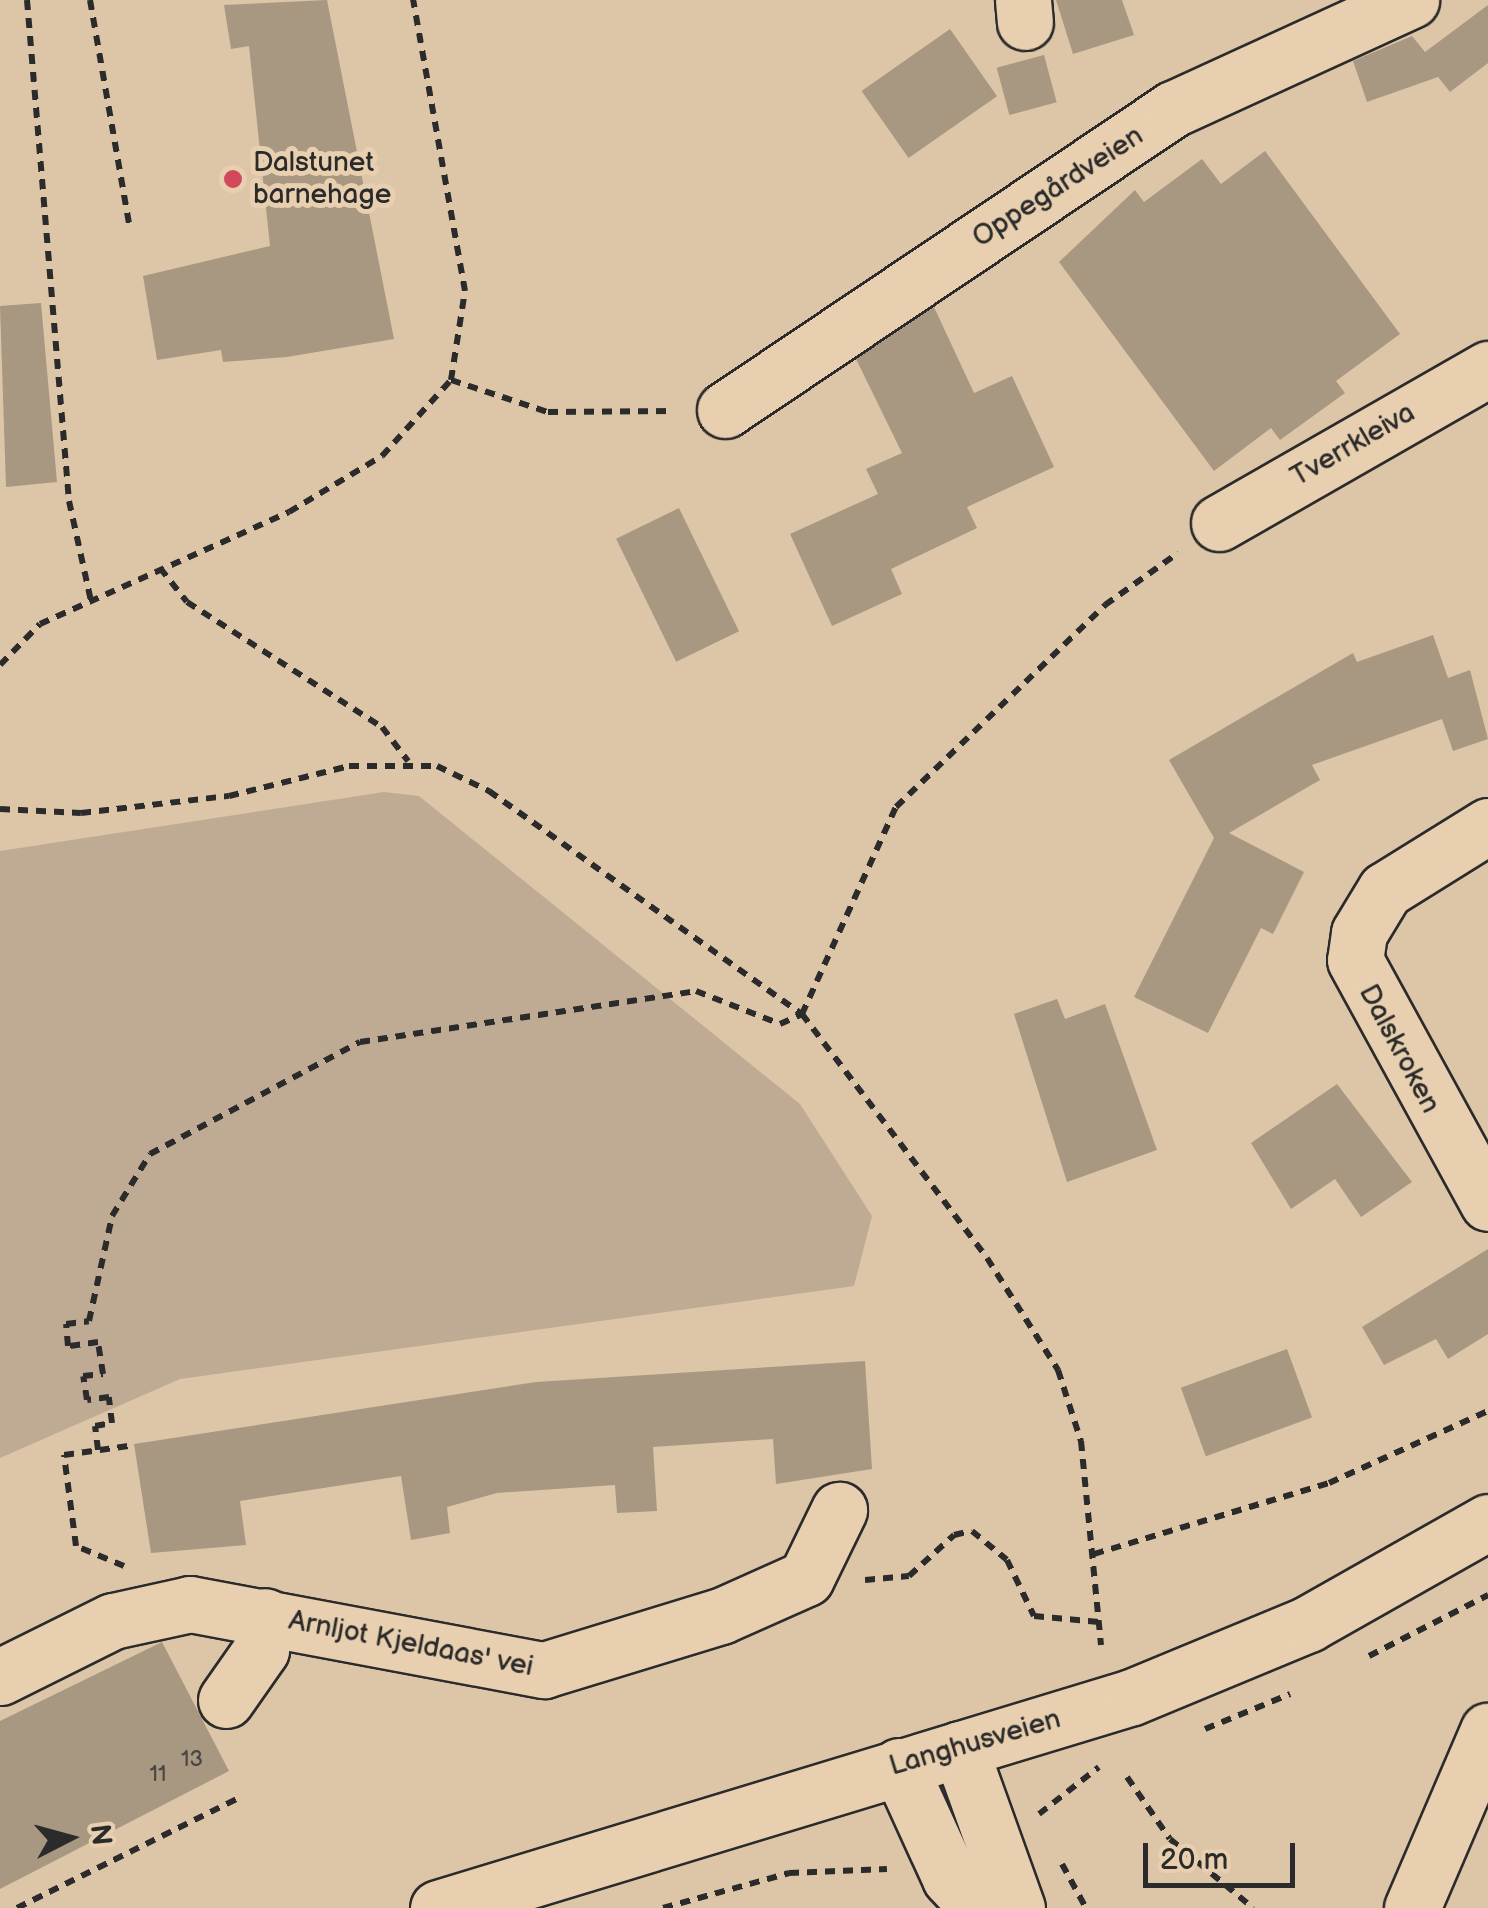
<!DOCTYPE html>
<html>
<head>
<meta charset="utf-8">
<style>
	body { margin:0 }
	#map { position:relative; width:1488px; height:1908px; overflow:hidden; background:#ddc5a8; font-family:"Balsamiq Sans",sans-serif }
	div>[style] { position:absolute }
	.green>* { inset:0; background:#bfab93 }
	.building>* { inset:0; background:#a89882; transform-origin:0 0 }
	.path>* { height:6px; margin-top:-3px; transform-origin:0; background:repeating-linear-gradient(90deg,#2b2b2b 0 10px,transparent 0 18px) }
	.roads { filter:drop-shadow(2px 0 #2b2b2b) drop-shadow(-2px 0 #2b2b2b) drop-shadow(0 2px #2b2b2b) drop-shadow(0 -2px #2b2b2b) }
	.minor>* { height:55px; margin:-27.5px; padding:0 27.5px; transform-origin:27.5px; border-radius:27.5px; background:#e8cfb0 }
	.major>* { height:55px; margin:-27.5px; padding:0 27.5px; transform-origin:27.5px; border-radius:27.5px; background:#e8cfb0 }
	.dots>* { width:28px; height:28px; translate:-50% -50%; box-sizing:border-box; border:5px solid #e8cfb0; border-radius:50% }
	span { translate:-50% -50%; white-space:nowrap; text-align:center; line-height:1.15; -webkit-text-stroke:10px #e8cfb0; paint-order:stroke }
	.number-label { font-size:22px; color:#4a4641 }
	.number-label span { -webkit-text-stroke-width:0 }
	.poi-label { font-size:28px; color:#2b2b2b }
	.left { translate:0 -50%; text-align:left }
	.street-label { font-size:28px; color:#2b2b2b }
	.north { position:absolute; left:20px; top:1788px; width:100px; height:100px; -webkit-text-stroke:8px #e8cfb0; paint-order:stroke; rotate:84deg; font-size:28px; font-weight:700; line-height:40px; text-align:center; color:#2b2b2b }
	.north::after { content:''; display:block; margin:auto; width:35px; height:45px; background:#2b2b2b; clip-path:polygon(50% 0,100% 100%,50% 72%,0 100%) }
	.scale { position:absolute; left:1143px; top:1843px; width:152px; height:45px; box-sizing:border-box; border:5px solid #2b2b2b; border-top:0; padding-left:12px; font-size:30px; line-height:35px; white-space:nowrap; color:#2b2b2b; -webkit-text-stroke:8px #e8cfb0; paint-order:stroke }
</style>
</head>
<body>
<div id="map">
	<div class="green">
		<i style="clip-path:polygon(384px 792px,419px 796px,800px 1104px,872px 1216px,854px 1286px,180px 1379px,0 1458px,0 851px)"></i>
	</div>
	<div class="building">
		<i style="clip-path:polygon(327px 0,394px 339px,287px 357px,223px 362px,221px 350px,157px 360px,143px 276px,270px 246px,249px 46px,231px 49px,224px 5px)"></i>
		<i style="clip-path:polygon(1056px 0,1122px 0,1134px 35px,1073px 54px)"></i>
		<i style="clip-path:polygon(1488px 5px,1488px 63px,1450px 92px,1438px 77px,1367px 102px,1353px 61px,1412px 36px,1425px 52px)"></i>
		<i style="left:950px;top:29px;width:82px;height:108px;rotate:55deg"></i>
		<i style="left:1044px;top:55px;width:49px;height:49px;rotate:75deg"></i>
		<i style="clip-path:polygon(1265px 151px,1400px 334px,1336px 381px,1345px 393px,1280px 440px,1271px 428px,1214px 471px,1059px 262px,1135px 190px,1144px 202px,1202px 159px,1221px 184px)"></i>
		<i style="clip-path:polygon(41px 303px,57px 482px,6px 487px,0 306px)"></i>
		<i style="clip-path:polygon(934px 307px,974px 393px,1012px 376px,1054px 467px,967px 507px,977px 528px,891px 569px,902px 594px,832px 626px,790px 534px,878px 494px,866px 469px,902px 453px,856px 359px)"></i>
		<i style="left:679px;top:508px;width:137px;height:70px;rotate:64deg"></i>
		<i style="clip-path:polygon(1433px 635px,1448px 678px,1470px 670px,1488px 739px,1453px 751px,1442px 719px,1312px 765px,1320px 780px,1229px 833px,1304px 872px,1273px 934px,1261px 928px,1208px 1033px,1134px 997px,1214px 838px,1169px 760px,1353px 653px,1357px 662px)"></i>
		<i style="clip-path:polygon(1057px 999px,1065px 1019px,1105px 1004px,1157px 1150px,1067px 1182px,1014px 1014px)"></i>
		<i style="clip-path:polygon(1337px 1084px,1412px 1182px,1361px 1217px,1335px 1179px,1291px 1209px,1251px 1143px)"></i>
		<i style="clip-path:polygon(1488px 1249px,1488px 1334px,1448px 1359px,1436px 1339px,1384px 1365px,1362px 1327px)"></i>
		<i style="left:1287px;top:1349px;width:73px;height:113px;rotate:70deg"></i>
		<i style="clip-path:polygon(865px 1361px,872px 1469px,776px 1484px,773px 1439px,653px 1447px,657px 1511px,617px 1513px,615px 1485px,497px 1493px,447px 1507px,450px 1533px,411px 1540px,401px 1476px,240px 1501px,246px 1545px,151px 1553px,134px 1444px,536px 1382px)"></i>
		<i style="clip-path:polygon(162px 1642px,229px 1771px,0 1889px,0 1721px)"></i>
	</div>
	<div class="path">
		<i style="left:27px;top:0;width:503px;rotate:85.21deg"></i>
		<i style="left:69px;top:501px;width:102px;rotate:77.6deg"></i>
		<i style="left:90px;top:0;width:232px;rotate:80.1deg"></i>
		<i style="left:451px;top:380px;width:102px;rotate:18.3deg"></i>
		<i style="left:548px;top:412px;width:126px;rotate:-0.5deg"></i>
		<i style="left:160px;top:568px;width:43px;rotate:51.5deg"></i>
		<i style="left:187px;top:602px;width:232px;rotate:32.7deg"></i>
		<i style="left:382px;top:727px;width:43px;rotate:52.6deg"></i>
		<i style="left:0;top:665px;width:57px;rotate:-45.7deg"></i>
		<i style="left:40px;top:624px;width:273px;rotate:-24.2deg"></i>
		<i style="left:289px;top:512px;width:109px;rotate:-31.1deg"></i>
		<i style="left:382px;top:456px;width:103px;rotate:-47.8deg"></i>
		<i style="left:451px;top:380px;width:90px;rotate:-81.1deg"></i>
		<i style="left:465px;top:291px;width:296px;rotate:-100.1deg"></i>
		<i style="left:0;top:809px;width:81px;rotate:2.8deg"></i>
		<i style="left:81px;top:813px;width:149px;rotate:-6.6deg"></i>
		<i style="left:229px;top:796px;width:124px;rotate:-14deg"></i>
		<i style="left:349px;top:766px;width:88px"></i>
		<i style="left:437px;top:766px;width:58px;rotate:25.7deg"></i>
		<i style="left:489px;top:791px;width:384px;rotate:35.5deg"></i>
		<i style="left:802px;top:1014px;width:306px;rotate:52.8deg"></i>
		<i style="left:987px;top:1258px;width:133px;rotate:57.6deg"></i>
		<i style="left:1058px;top:1370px;width:75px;rotate:72.1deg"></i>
		<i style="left:1081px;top:1441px;width:205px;rotate:84.4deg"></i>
		<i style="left:98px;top:1450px;width:24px;rotate:-97deg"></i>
		<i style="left:95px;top:1426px;width:17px;rotate:-10deg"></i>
		<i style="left:112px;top:1423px;width:26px;rotate:-97deg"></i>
		<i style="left:109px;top:1397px;width:22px;rotate:172deg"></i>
		<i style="left:87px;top:1400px;width:24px;rotate:-99deg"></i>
		<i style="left:83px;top:1376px;width:20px;rotate:-6deg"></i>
		<i style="left:103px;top:1374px;width:32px;rotate:-99deg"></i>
		<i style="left:98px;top:1342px;width:30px;rotate:172deg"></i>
		<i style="left:68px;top:1346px;width:22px;rotate:-95deg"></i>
		<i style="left:66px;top:1324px;width:23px;rotate:-7deg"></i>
		<i style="left:89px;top:1321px;width:107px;rotate:-77.6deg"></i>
		<i style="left:112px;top:1216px;width:73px;rotate:-58.5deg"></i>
		<i style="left:150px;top:1154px;width:238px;rotate:-28.1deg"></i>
		<i style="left:360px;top:1042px;width:340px;rotate:-8.6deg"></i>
		<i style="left:696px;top:991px;width:90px;rotate:21.4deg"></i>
		<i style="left:780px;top:1024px;width:24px;rotate:-24deg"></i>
		<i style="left:802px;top:1014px;width:227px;rotate:-65.6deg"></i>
		<i style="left:896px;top:807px;width:291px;rotate:-44deg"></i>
		<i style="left:1105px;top:605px;width:90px;rotate:-35.5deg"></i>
		<i style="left:1094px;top:1554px;width:245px;rotate:-16.8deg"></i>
		<i style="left:1329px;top:1483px;width:175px;rotate:-24.4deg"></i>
		<i style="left:124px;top:1566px;width:52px;rotate:-157.4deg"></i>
		<i style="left:76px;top:1546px;width:92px;rotate:-97.5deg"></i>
		<i style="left:64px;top:1455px;width:65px;rotate:-8deg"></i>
		<i style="left:865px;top:1580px;width:44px;rotate:-5.2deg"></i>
		<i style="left:909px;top:1576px;width:61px;rotate:-42.3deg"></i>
		<i style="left:954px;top:1535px;width:18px;rotate:-13deg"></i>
		<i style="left:972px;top:1531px;width:45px;rotate:39.6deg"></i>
		<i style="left:1007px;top:1560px;width:62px;rotate:64.3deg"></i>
		<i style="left:1034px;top:1616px;width:65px;rotate:5.3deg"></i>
		<i style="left:1369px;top:1656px;width:134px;rotate:-27.1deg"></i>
		<i style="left:1205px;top:1729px;width:92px;rotate:-22.4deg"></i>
		<i style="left:1127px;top:1777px;width:75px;rotate:55.3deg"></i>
		<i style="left:1170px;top:1839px;width:108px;rotate:39.7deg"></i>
		<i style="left:1039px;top:1814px;width:76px;rotate:-38.1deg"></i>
		<i style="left:1062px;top:1864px;width:50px;rotate:61.4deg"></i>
		<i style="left:17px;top:1908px;width:250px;rotate:-26.4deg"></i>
		<i style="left:663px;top:1908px;width:131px;rotate:-15.5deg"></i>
		<i style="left:789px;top:1873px;width:98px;rotate:-2.3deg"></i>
	</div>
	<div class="roads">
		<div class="minor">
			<i style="left:1023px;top:0;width:22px;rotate:85deg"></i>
			<i style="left:725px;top:410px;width:540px;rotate:-33.9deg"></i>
			<i style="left:1173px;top:109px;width:262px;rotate:-24.6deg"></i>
			<i style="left:1219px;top:523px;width:310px;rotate:-29.8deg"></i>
			<i style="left:1488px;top:826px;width:121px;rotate:148.1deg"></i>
			<i style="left:1385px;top:890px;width:50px;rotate:121.2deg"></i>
			<i style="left:1359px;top:933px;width:27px;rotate:98deg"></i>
			<i style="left:1355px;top:960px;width:277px;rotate:61.3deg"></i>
			<i style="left:0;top:1677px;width:126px;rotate:-26.4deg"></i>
			<i style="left:113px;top:1621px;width:79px;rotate:-12.4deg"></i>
			<i style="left:190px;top:1604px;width:360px;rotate:10.6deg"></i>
			<i style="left:544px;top:1670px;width:185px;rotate:-17deg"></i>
			<i style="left:721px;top:1616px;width:93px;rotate:-24.1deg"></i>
			<i style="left:806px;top:1578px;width:76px;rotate:-64.1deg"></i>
			<i style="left:226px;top:1700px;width:61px;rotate:-55deg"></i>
			<i style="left:261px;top:1650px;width:34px;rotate:-83deg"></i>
			<i style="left:960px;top:1749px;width:169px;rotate:70.3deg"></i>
			<i style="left:899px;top:1766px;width:123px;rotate:65.5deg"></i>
			<i style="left:950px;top:1878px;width:41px;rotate:47deg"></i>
			<i style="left:1412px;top:1908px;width:193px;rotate:-66.8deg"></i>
		</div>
		<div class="major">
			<i style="left:438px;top:1908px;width:725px;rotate:-16.91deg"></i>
			<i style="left:1132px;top:1697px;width:191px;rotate:-22.5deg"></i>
			<i style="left:1308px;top:1624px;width:207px;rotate:-29.5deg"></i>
		</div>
	</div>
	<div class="dots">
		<i style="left:233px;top:179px;background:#d1495b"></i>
	</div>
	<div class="number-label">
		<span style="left:192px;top:1760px">13</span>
		<span style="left:158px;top:1775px">11</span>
	</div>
	<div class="poi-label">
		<span class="left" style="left:253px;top:179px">Dalstunet<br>barnehage</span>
	</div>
	<div class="street-label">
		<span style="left:1058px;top:187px;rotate:-33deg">Oppegårdveien</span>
		<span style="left:1353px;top:445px;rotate:-30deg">Tverrkleiva</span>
		<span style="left:1399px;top:1049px;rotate:62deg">Dalskroken</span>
		<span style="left:411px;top:1644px;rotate:11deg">Arnljot Kjeldaas' vei</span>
		<span style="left:975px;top:1743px;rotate:-16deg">Langhusveien</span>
	</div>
	<div class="north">N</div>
	<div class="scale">20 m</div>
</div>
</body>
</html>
